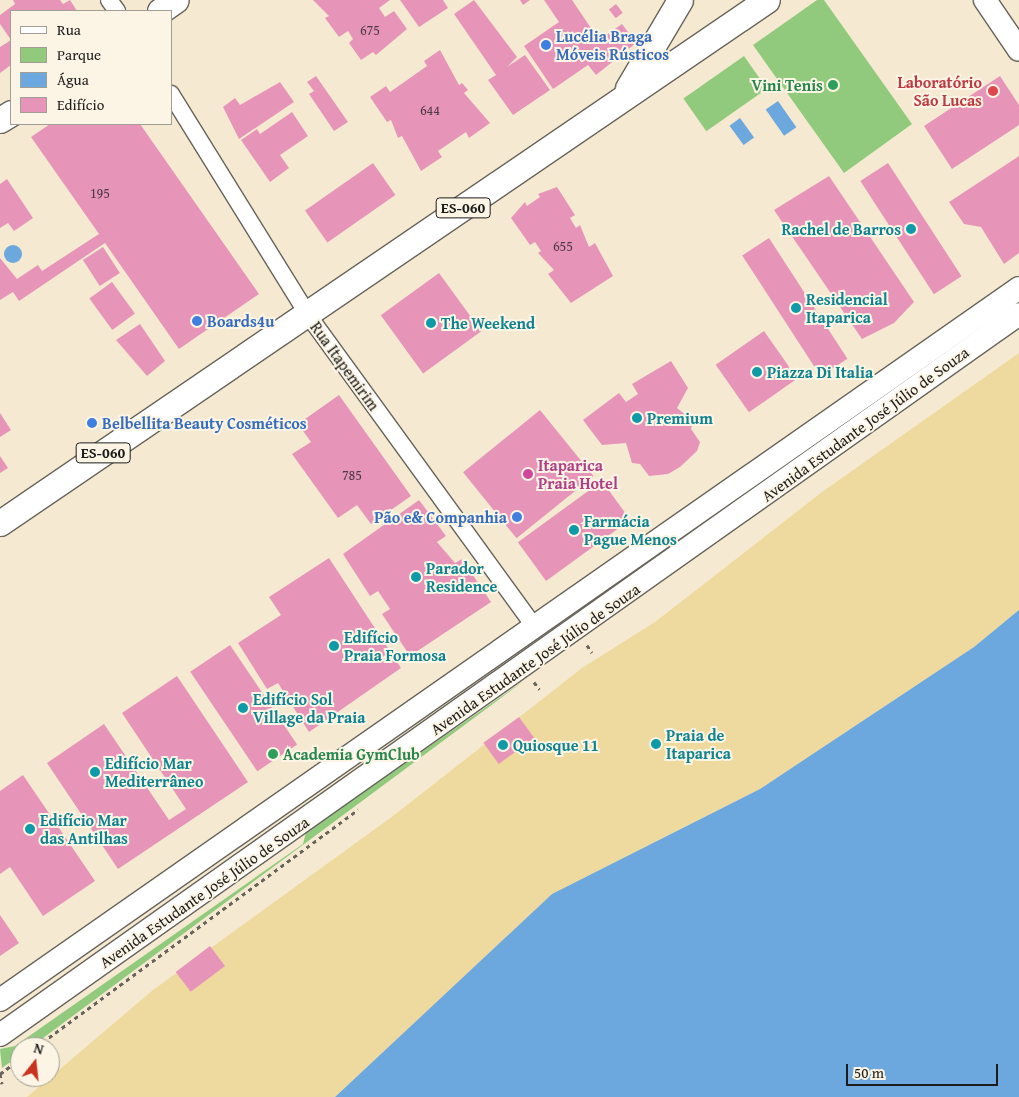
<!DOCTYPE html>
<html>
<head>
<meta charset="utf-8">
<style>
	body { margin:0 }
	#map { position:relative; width:1019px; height:1097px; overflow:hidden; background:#f5ead1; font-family:"Gentium Book Plus",serif }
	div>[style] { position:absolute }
	.green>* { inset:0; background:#92ca7d; transform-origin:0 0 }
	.sand>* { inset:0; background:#eeda9e }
	.water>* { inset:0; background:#6ca8dd; transform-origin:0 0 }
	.round { border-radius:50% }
	.building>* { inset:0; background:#e695b9; transform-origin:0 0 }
	.path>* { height:3px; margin-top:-1.5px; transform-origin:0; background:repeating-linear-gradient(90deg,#68645b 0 4px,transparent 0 8px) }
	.roads { filter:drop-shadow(1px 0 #68645b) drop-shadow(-1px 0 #68645b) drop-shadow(0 1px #68645b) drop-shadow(0 -1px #68645b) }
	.street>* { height:16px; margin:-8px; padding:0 8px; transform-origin:8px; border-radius:8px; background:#fff }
	.secondary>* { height:22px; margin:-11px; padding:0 11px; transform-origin:11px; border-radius:11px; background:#fff }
	.primary>* { height:25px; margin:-12.5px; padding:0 12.5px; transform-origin:12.5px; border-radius:12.5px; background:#fff }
	.dots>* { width:14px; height:14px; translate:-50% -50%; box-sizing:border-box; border:2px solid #fcf5e5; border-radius:50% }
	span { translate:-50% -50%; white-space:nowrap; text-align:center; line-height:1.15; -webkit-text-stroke:4px #fcf5e5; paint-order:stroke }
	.number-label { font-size:14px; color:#4e3a43 }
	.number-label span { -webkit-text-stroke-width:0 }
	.shield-label span { padding:1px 4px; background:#fcf5e5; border:1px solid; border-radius:4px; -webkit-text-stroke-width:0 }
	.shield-label { font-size:15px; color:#1c1c1c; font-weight:700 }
	.shop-label { font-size:16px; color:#366cbe; font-weight:700 }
	.left { translate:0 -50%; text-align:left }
	.right { translate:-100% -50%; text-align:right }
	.health-label { font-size:16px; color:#be3a42; font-weight:700 }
	.leisure-label { font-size:16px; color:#27864d; font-weight:700 }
	.culture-label { font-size:16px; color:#0d838f; font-weight:700 }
	.street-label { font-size:16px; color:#1c1c1c }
	.hotel-label { font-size:16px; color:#b23c85; font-weight:700 }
	.legend { position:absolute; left:10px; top:10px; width:162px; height:115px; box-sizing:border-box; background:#fcf5e5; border:1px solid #a29e95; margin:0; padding:6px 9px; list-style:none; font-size:15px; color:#1c1c1c }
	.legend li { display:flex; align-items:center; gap:10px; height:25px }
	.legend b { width:25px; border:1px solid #a29e95 }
	.north { position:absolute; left:10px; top:1037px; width:50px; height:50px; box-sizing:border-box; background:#fcf5e5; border:1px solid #a29e95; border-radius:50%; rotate:16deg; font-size:14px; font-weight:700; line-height:20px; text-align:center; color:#1c1c1c }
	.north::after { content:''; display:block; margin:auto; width:18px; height:22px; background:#c8321e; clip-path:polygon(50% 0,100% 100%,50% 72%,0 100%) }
	.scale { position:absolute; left:846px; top:1064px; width:152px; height:22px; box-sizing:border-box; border:2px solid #1c1c1c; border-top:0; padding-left:6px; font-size:15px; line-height:18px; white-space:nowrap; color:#1c1c1c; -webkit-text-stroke:4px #fcf5e5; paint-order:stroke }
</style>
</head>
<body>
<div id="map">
	<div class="green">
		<i style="clip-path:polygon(817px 0,824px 0,912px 124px,844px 173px,753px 45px)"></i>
		<i style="left:744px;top:56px;width:40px;height:74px;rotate:55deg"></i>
		<i style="clip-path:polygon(525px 680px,31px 1047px,20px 1047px,20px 1055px,2px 1068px,0 1049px,15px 1046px,303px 844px,306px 832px)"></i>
	</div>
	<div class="sand">
		<i style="clip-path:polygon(1019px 353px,1019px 610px,974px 647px,760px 789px,552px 894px,335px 1097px,27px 1097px,153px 990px,393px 816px,582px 668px,655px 622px,822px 492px)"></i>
	</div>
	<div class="water">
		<i style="left:778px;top:101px;width:32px;height:15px;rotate:55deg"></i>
		<i style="left:740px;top:118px;width:24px;height:13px;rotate:54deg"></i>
		<i class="round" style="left:4px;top:245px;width:18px;height:18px"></i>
		<i style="clip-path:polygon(1019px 610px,1019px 1097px,335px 1097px,552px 894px,760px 789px,974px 647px)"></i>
	</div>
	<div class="building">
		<i style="clip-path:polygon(13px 0,60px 0,63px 4px,70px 0,77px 11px,11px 11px,11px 65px,0 73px,0 47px,11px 40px,0 24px,0 15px,15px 4px)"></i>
		<i style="clip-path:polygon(313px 0,390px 0,379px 8px,385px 17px,394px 11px,407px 29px,376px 55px,373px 52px,361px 60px,349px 43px,353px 39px,348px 31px,339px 37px,325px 18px,329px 16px)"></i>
		<i style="clip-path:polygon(400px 0,443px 0,448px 8px,419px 27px)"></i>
		<i style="clip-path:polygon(474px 0,517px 57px,507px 67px,525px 55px,550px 90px,513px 115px,488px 80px,496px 75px,454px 14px)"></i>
		<i style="clip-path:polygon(520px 0,530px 0,523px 5px)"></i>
		<i style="clip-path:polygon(544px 0,572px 0,599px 40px,622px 24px,636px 43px,596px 75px,588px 65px,553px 89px,524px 46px,559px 22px)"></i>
		<i style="left:616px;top:4px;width:11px;height:9px;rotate:52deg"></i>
		<i style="clip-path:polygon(440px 50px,459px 85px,462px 83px,468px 90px,464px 93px,490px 123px,469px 138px,466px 132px,438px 151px,442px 157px,421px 171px,402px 136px,398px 138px,391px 120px,387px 122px,370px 97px,386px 86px,390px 92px,427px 66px,424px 61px)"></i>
		<i style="clip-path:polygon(316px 76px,348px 122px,334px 131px,309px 94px,314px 91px,307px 82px)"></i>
		<i style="clip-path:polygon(1000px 76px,1019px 105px,1019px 125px,952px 169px,924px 126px)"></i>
		<i style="clip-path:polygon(280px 82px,294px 102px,239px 139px,223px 107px,235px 98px,240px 105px)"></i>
		<i style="clip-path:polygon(292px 112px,308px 136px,280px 155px,289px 168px,270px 182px,241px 140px,257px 129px,260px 134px)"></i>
		<i style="clip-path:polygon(50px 124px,140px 124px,259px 294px,179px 349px,105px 243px,19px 301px,13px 292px,0 300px,0 258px,17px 279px,38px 265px,42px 271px,99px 234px,31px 137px)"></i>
		<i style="clip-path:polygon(1019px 156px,1019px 253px,1004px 264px,981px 227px,964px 224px,949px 202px)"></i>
		<i style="left:373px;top:163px;width:39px;height:83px;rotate:55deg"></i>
		<i style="left:888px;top:163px;width:135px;height:33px;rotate:57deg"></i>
		<i style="clip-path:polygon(829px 176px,914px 302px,894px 323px,862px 339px,774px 210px)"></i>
		<i style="clip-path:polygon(7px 179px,33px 218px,14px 231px,8px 223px,0 228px,0 184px)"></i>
		<i style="clip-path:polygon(557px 187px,575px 215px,570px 218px,576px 228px,580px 225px,589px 247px,595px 243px,613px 276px,571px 303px,548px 274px,554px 270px,538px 253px,541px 251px,535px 242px,530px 245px,511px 218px,525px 202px,527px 206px,540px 197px,538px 194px)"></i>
		<i style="left:769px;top:238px;width:144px;height:32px;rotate:57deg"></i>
		<i style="left:103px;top:247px;width:31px;height:24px;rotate:57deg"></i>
		<i style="left:439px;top:273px;width:72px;height:72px;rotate:54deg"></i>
		<i style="left:112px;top:282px;width:39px;height:28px;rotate:54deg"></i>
		<i style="clip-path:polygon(140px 324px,165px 361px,147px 376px,116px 340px)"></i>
		<i style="left:764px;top:331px;width:58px;height:59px;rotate:55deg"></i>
		<i style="clip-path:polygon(671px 361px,688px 388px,677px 408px,693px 421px,691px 429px,700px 442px,697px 451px,680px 467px,668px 474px,649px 476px,640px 464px,632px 463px,626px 443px,602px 445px,583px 420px,619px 393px,626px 402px,638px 394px,632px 384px)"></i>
		<i style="clip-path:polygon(339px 395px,411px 496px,371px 524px,357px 505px,338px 518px,292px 454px,311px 442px,298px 424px)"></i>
		<i style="left:540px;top:410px;width:85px;height:99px;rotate:51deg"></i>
		<i style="clip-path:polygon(0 413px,11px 430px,0 437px)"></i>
		<i style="clip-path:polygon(0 456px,8px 468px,0 473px)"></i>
		<i style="left:602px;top:481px;width:48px;height:104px;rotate:54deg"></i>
		<i style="clip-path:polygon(419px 500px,446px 536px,437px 542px,455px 563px,462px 559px,491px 602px,410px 656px,382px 614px,390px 609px,378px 591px,370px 596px,343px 554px)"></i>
		<i style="clip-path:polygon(329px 558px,401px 668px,309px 732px,278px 683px,267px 689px,238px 643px,281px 615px,269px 597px)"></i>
		<i style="left:230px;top:645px;width:120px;height:48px;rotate:56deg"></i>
		<i style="clip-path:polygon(177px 676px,248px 782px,118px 869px,47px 763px,104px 724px,169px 820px,186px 809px,122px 713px)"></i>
		<i style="left:519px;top:717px;width:26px;height:44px;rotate:54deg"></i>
		<i style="clip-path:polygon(23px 775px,95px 881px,43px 916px,10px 867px,0 874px,0 791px)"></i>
		<i style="clip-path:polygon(0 915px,19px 943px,0 956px)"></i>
		<i style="left:210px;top:946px;width:25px;height:43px;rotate:53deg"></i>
	</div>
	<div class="path">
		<i style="left:587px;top:645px;width:9px;rotate:58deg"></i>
		<i style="left:534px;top:682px;width:9px;rotate:54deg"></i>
		<i style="left:36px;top:1047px;width:400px;rotate:-36.4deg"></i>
		<i style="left:0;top:1074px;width:25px;rotate:-37deg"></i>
		<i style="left:0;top:1074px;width:10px;rotate:79deg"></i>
	</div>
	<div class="roads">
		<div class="street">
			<i style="left:109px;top:0;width:14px;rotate:54deg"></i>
			<i style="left:171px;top:94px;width:260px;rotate:58.2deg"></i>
			<i style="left:308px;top:315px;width:387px;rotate:54deg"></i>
		</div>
		<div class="secondary">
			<i style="left:985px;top:0;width:60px;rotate:55.8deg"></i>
			<i style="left:0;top:1000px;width:1243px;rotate:-34.94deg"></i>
			<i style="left:0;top:1035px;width:1248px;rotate:-35.28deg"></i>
		</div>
		<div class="primary">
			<i style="left:160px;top:11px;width:19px;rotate:-35deg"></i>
			<i style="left:628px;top:88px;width:102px;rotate:-59.4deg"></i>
			<i style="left:0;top:120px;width:13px;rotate:-32deg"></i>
			<i style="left:0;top:523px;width:928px;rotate:-34.29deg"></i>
		</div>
	</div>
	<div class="dots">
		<i style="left:546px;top:45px;background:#3f7fe0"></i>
		<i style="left:833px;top:85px;background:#2e9e5b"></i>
		<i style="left:993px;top:91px;background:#e0444e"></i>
		<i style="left:911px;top:229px;background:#0f9aa8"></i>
		<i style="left:796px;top:308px;background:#0f9aa8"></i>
		<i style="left:197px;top:321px;background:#3f7fe0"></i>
		<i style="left:431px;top:323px;background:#0f9aa8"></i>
		<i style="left:757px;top:372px;background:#0f9aa8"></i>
		<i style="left:637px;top:418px;background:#0f9aa8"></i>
		<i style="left:92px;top:423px;background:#3f7fe0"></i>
		<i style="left:528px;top:474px;background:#d1479c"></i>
		<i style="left:517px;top:517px;background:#3f7fe0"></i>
		<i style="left:574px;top:530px;background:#0f9aa8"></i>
		<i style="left:416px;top:577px;background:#0f9aa8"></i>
		<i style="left:334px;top:646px;background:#0f9aa8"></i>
		<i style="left:243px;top:708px;background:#0f9aa8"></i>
		<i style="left:656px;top:744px;background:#0f9aa8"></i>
		<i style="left:503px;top:745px;background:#0f9aa8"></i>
		<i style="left:273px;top:754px;background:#2e9e5b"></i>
		<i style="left:95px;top:772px;background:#0f9aa8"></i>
		<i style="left:30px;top:829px;background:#0f9aa8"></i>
	</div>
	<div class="number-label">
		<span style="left:370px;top:30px">675</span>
		<span style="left:430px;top:110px">644</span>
		<span style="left:100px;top:193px">195</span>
		<span style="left:563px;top:246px">655</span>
		<span style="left:352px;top:475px">785</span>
	</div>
	<div class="shield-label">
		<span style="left:463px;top:208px">ES-060</span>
		<span style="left:103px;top:453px">ES-060</span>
	</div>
	<div class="shop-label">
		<span class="left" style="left:556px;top:45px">Lucélia Braga<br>Móveis Rústicos</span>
		<span class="left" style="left:207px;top:321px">Boards4u</span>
		<span class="left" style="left:102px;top:423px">Belbellita Beauty Cosméticos</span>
		<span class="right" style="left:507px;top:517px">Pão e&amp; Companhia</span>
	</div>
	<div class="health-label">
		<span class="right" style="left:982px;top:91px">Laboratório<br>São Lucas</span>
	</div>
	<div class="leisure-label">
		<span class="right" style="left:823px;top:85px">Vini Tenis</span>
		<span class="left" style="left:283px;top:754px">Academia GymClub</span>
	</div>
	<div class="culture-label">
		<span class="right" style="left:901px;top:229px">Rachel de Barros</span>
		<span class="left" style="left:806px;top:308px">Residencial<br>Itaparica</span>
		<span class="left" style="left:441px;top:323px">The Weekend</span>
		<span class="left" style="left:767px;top:372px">Piazza Di Italia</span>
		<span class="left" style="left:647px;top:418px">Premium</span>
		<span class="left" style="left:584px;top:530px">Farmácia<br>Pague Menos</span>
		<span class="left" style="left:426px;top:577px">Parador<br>Residence</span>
		<span class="left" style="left:344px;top:646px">Edifício<br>Praia Formosa</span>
		<span class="left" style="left:253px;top:708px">Edifício Sol<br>Village da Praia</span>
		<span class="left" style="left:666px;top:744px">Praia de<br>Itaparica</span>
		<span class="left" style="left:513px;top:745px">Quiosque 11</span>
		<span class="left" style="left:105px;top:772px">Edifício Mar<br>Mediterrâneo</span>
		<span class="left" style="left:40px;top:829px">Edifício Mar<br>das Antilhas</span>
	</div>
	<div class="street-label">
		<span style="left:345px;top:366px;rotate:54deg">Rua Itapemirim</span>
		<span style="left:865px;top:424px;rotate:-36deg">Avenida Estudante José Júlio de Souza</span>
		<span style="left:535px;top:659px;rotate:-35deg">Avenida Estudante José Júlio de Souza</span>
		<span style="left:204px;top:892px;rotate:-35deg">Avenida Estudante José Júlio de Souza</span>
	</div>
	<div class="hotel-label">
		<span class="left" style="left:538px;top:474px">Itaparica<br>Praia Hotel</span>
	</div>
	<ul class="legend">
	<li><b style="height:6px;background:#fff"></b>Rua</li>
	<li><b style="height:14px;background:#92ca7d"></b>Parque</li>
	<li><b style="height:14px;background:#6ca8dd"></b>Água</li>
	<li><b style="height:14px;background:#e695b9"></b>Edifício</li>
	</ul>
	<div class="north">N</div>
	<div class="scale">50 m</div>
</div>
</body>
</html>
